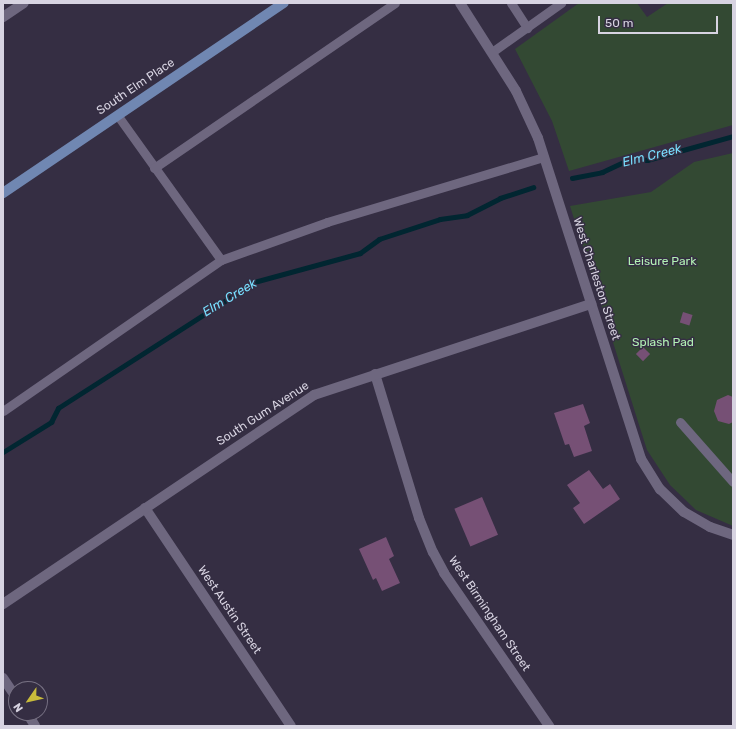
<!DOCTYPE html>
<html>
<head>
<meta charset="utf-8">
<style>
	body { margin:0 }
	#map { position:relative; width:736px; height:729px; overflow:hidden; background:#352e43; font-family:Rubik,sans-serif }
	div>[style] { position:absolute }
	.green>* { inset:0; background:#334933 }
	.stream>* { height:5px; margin:-2.5px; padding:0 2.5px; transform-origin:2.5px; border-radius:2.5px; background:#012631 }
	.building>* { inset:0; background:#765075; transform-origin:0 0 }
	.lane>* { height:9px; margin:-4.5px; padding:0 4.5px; transform-origin:4.5px; border-radius:4.5px; background:#6e677f }
	.street>* { height:10px; margin:-5px; padding:0 5px; transform-origin:5px; border-radius:5px; background:#6e677f }
	.primary>* { height:10px; margin:-5px; padding:0 5px; transform-origin:5px; border-radius:5px; background:#7087b2 }
	span { translate:-50% -50%; white-space:nowrap; text-align:center; line-height:1.15; -webkit-text-stroke:3px #352e43; paint-order:stroke }
	.street-label { font-size:12px; color:#d7d3e1 }
	.park-label { font-size:12px; color:#b2f2b4 }
	.water-label { font-size:13px; color:#78defe; font-style:italic }
	.frame { position:absolute; inset:0; border:4px solid #d7d3e1; pointer-events:none }
	.north { position:absolute; left:8px; top:681px; width:40px; height:40px; box-sizing:border-box; background:#352e43; border:1px solid #767082; border-radius:50%; rotate:236deg; font-size:11px; font-weight:700; line-height:16px; text-align:center; color:#d7d3e1 }
	.north::after { content:''; display:block; margin:auto; width:14px; height:18px; background:#c8bb3b; clip-path:polygon(50% 0,100% 100%,50% 72%,0 100%) }
	.scale { position:absolute; left:598px; top:16px; width:120px; height:18px; box-sizing:border-box; border:2px solid #d7d3e1; border-top:0; padding-left:5px; font-size:12px; line-height:14px; white-space:nowrap; color:#d7d3e1; -webkit-text-stroke:3px #352e43; paint-order:stroke }
</style>
</head>
<body>
<div id="map">
	<div class="green">
		<i style="clip-path:polygon(579px 3px,637px 3px,647px 17px,668px 3px,733px 3px,733px 125px,569px 171px,552px 121px,515px 49px)"></i>
		<i style="clip-path:polygon(733px 153px,733px 526px,696px 510px,670px 485px,647px 450px,570px 206px,651px 192px,694px 162px)"></i>
	</div>
	<div class="stream">
		<i style="left:572px;top:178px;width:31px;rotate:-11deg"></i>
		<i style="left:602px;top:172px;width:33px;rotate:-25deg"></i>
		<i style="left:632px;top:158px;width:15px;rotate:8deg"></i>
		<i style="left:647px;top:160px;width:89px;rotate:-15.6deg"></i>
		<i style="left:3px;top:452px;width:57px;rotate:-32deg"></i>
		<i style="left:51px;top:422px;width:16px;rotate:-63deg"></i>
		<i style="left:58px;top:408px;width:233px;rotate:-32.7deg"></i>
		<i style="left:254px;top:282px;width:110px;rotate:-15.3deg"></i>
		<i style="left:360px;top:253px;width:24px;rotate:-36deg"></i>
		<i style="left:379px;top:239px;width:64px;rotate:-18.2deg"></i>
		<i style="left:440px;top:219px;width:27px;rotate:-8deg"></i>
		<i style="left:467px;top:215px;width:37px;rotate:-27deg"></i>
		<i style="left:500px;top:198px;width:35px;rotate:-18deg"></i>
	</div>
	<div class="building">
		<i style="left:683px;top:312px;width:10px;height:11px;rotate:17deg"></i>
		<i style="left:643px;top:347px;width:10px;height:10px;rotate:45deg"></i>
		<i style="clip-path:polygon(728px 395px,733px 397px,733px 422px,729px 424px,718px 421px,714px 411px,717px 400px)"></i>
		<i style="clip-path:polygon(583px 404px,590px 423px,584px 426px,592px 451px,574px 457px,569px 444px,565px 445px,554px 413px)"></i>
		<i style="clip-path:polygon(589px 470px,603px 489px,610px 484px,620px 499px,584px 524px,573px 508px,580px 503px,567px 485px)"></i>
		<i style="left:482px;top:497px;width:41px;height:30px;rotate:67deg"></i>
		<i style="clip-path:polygon(386px 537px,394px 556px,389px 559px,400px 583px,382px 591px,376px 578px,373px 580px,359px 549px)"></i>
	</div>
	<div class="lane">
		<i style="left:511px;top:3px;width:30px;rotate:57deg"></i>
		<i style="left:492px;top:52px;width:85px;rotate:-35.4deg"></i>
		<i style="left:118px;top:116px;width:177px;rotate:54.4deg"></i>
		<i style="left:154px;top:168px;width:292px;rotate:-34.4deg"></i>
		<i style="left:3px;top:411px;width:265px;rotate:-34.7deg"></i>
		<i style="left:221px;top:260px;width:113px;rotate:-19.7deg"></i>
		<i style="left:327px;top:222px;width:226px;rotate:-16.7deg"></i>
		<i style="left:680px;top:422px;width:80px;rotate:48.5deg"></i>
	</div>
	<div class="street">
		<i style="left:460px;top:3px;width:104px;rotate:57.5deg"></i>
		<i style="left:516px;top:91px;width:52px;rotate:64.9deg"></i>
		<i style="left:538px;top:138px;width:337px;rotate:72.2deg"></i>
		<i style="left:641px;top:459px;width:36px;rotate:58deg"></i>
		<i style="left:660px;top:489px;width:33px;rotate:44deg"></i>
		<i style="left:684px;top:512px;width:30px;rotate:30deg"></i>
		<i style="left:710px;top:527px;width:24px;rotate:19deg"></i>
		<i style="left:3px;top:17px;width:25px;rotate:-34deg"></i>
		<i style="left:375px;top:374px;width:151px;rotate:73deg"></i>
		<i style="left:419px;top:518px;width:37px;rotate:68deg"></i>
		<i style="left:433px;top:552px;width:24px;rotate:62deg"></i>
		<i style="left:444px;top:573px;width:186px;rotate:55.5deg"></i>
		<i style="left:145px;top:508px;width:262px;rotate:56.2deg"></i>
		<i style="left:3px;top:604px;width:375px;rotate:-33.9deg"></i>
		<i style="left:314px;top:395px;width:292px;rotate:-18.2deg"></i>
		<i style="left:3px;top:678px;width:23px;rotate:56deg"></i>
		<i style="left:27px;top:713px;width:15px;rotate:58deg"></i>
	</div>
	<div class="primary">
		<i style="left:3px;top:193px;width:339px;rotate:-34.1deg"></i>
	</div>
	<div class="street-label">
		<span style="left:136px;top:87px;rotate:-34deg">South Elm Place</span>
		<span style="left:596px;top:279px;rotate:72deg">West Charleston Street</span>
		<span style="left:263px;top:414px;rotate:-33deg">South Gum Avenue</span>
		<span style="left:229px;top:610px;rotate:56deg">West Austin Street</span>
		<span style="left:489px;top:614px;rotate:56deg">West Birmingham Street</span>
	</div>
	<div class="park-label">
		<span style="left:662px;top:262px">Leisure Park</span>
		<span style="left:663px;top:343px">Splash Pad</span>
	</div>
	<div class="water-label">
		<span style="left:652px;top:156px;rotate:-14deg">Elm Creek</span>
		<span style="left:230px;top:298px;rotate:-31deg">Elm Creek</span>
	</div>
	<div class="frame"></div>
	<div class="north">N</div>
	<div class="scale">50 m</div>
</div>
</body>
</html>
